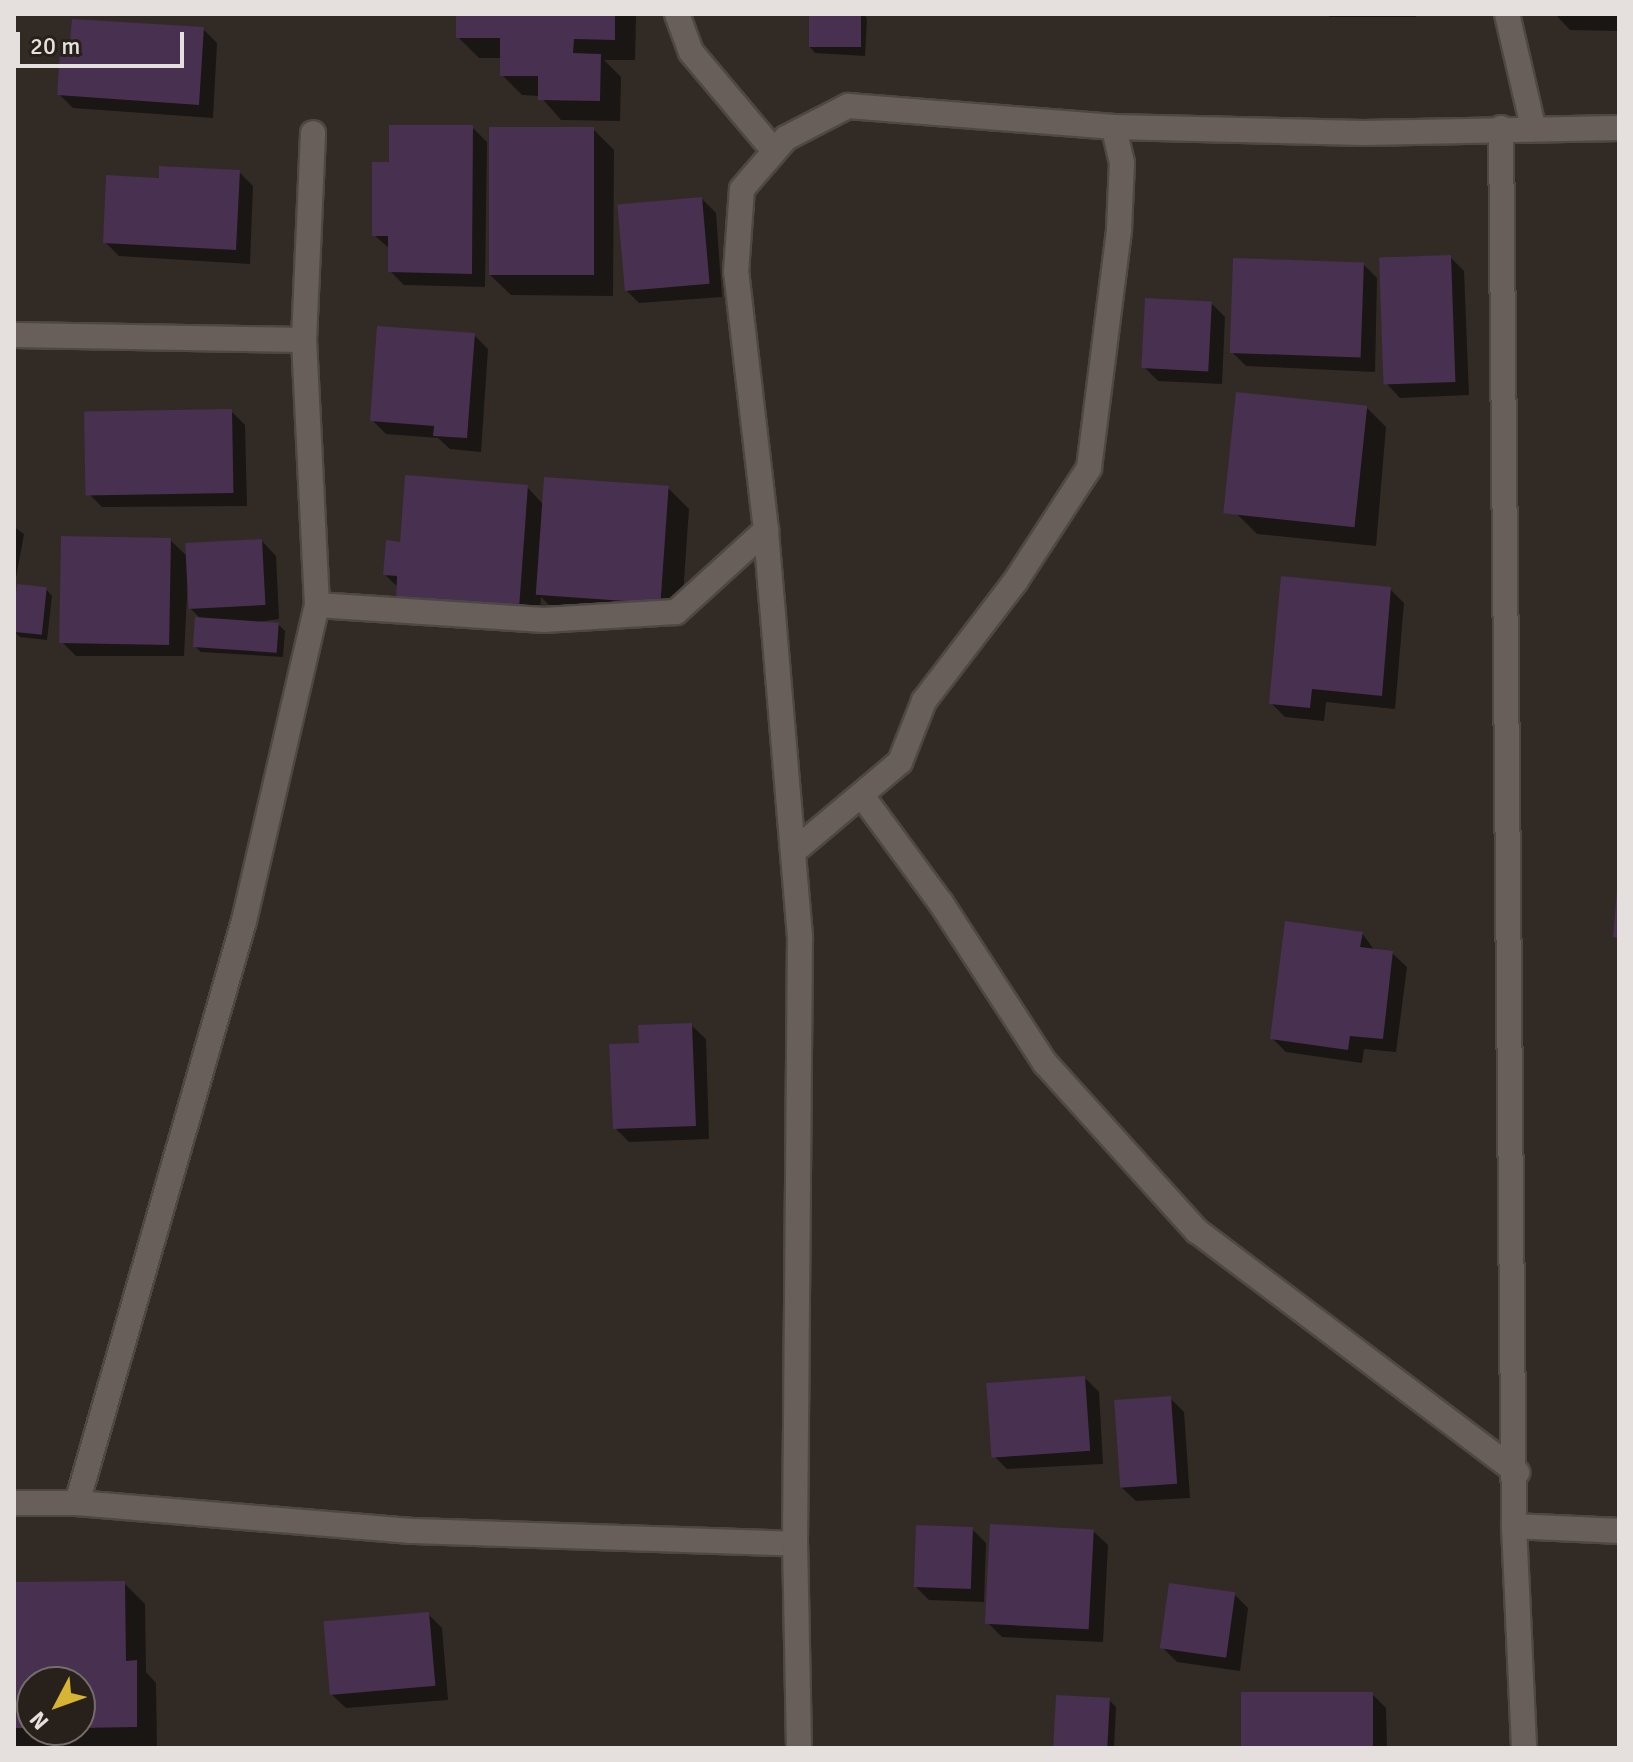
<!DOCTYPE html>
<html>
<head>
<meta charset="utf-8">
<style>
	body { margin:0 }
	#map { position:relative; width:1633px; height:1762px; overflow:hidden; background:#322a25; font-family:Signika,sans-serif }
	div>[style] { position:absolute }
	.shadow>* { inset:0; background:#0007; transform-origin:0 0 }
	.building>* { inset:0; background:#473050; transform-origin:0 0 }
	.roads { filter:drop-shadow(2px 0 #4e4844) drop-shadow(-2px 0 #4e4844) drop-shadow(0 2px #4e4844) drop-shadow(0 -2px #4e4844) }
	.street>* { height:24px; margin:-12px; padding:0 12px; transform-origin:12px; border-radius:12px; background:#685f5a }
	span { translate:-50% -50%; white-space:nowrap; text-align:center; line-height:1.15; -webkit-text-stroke:6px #28201b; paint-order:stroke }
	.frame { position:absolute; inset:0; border:16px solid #e5e0dd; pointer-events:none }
	.north { position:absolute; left:16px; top:1666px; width:80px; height:80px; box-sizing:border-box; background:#28201b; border:2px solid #746d69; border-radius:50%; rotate:229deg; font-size:22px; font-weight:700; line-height:32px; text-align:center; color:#e5e0dd }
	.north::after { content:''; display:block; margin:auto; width:28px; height:36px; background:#d7b434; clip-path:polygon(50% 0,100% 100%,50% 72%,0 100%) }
	.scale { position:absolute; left:16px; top:32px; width:168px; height:36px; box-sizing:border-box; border:4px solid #e5e0dd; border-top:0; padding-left:10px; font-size:24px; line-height:28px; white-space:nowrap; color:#e5e0dd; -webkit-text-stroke:6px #28201b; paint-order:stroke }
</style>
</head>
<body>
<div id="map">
	<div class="shadow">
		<i style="clip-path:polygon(458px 14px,636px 14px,635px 60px,604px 60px,621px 77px,620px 121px,561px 120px,540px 96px,522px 95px,502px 75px,502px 58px,479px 58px,458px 37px)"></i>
		<i style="clip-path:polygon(811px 14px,863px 14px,867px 18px,865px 56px,815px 53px,809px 46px)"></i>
		<i style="left:1329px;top:14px;width:87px;height:3px"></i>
		<i style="clip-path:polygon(1555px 14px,1619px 14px,1619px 31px,1570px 30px)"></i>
		<i style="clip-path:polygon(203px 29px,217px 43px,213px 118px,73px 108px,59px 94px,71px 55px)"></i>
		<i style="clip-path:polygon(472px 127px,487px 142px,485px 287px,404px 285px,390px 271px,390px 249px,374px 235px,391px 164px)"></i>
		<i style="clip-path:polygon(593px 129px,614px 150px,613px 296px,511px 295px,490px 275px)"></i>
		<i style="clip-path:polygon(239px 172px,253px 186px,250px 264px,119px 256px,105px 242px,161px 180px)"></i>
		<i style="clip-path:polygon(702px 199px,716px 213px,722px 297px,639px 303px,625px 289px)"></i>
		<i style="clip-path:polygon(1450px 257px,1464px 271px,1469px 395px,1400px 398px,1386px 383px)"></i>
		<i style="clip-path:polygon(1363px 264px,1377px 278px,1375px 372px,1246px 366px,1232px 352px)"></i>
		<i style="clip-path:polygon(1211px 303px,1225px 317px,1222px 384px,1158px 381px,1144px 367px)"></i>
		<i style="clip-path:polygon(474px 335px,488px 349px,481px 452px,450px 449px,438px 438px,386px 434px,372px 420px)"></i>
		<i style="clip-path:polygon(1238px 394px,1366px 407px,1386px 427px,1376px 546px,1257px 534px,1236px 513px)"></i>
		<i style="clip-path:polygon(231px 411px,245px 425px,247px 506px,102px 507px,88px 493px)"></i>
		<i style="clip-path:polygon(527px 487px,544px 505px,668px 488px,689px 509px,681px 623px,559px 615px,541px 597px,539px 629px,399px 588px,385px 575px)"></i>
		<i style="clip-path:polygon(14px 527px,24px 534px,16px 578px,14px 578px)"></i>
		<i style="clip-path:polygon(170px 540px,187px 556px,262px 541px,276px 556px,279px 619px,250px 623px,279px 625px,285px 631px,283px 657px,201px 652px,195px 646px,201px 619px,189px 607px,188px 577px,184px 656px,76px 656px,62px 642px)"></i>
		<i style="clip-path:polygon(18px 586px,46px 589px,52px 596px,47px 640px,20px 637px,14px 631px)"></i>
		<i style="clip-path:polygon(1390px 589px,1404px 603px,1395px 709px,1326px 702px,1324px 721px,1285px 717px,1271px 703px)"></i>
		<i style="clip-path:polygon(1362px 933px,1375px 951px,1392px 953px,1407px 967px,1396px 1052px,1364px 1049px,1362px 1063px,1286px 1052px,1272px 1038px)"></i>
		<i style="clip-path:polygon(691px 1025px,706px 1039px,709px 1139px,629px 1142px,615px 1128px)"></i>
		<i style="clip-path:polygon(1085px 1378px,1099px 1392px,1103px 1464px,1007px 1469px,993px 1455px)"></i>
		<i style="clip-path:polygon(1170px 1398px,1184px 1412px,1190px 1498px,1136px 1501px,1121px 1487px)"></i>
		<i style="clip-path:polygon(972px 1529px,986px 1543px,984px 1602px,929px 1600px,915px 1586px)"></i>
		<i style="clip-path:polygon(1093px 1531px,1108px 1545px,1103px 1642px,1002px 1637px,988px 1623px)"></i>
		<i style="clip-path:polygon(evenodd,124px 1583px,145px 1604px,146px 1672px,156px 1683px,157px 1747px,14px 1748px,14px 1584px,124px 1583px,32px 1682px,80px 1682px,80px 1730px,32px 1730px,32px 1682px)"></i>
		<i style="clip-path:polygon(1234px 1594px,1248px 1608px,1240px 1671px,1177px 1662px,1163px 1648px)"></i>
		<i style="clip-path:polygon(428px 1614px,442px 1628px,448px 1700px,346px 1708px,331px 1694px)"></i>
		<i style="clip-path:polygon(1372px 1694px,1386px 1708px,1387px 1748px,1243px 1748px)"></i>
		<i style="clip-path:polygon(1109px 1700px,1116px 1707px,1114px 1748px,1055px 1748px)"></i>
	</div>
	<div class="building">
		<i style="clip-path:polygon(456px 14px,615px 14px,615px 40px,574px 39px,573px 53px,601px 54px,600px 101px,538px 100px,538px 76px,500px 76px,500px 38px,456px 38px)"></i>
		<i style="left:809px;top:14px;width:52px;height:33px"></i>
		<i style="clip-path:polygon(72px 19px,204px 27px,199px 105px,57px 95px,60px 52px,69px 52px)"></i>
		<i style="clip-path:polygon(389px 125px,473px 125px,472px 274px,388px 272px,388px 236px,372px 236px,372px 162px,389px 162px)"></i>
		<i style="left:489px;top:127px;width:105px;height:148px"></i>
		<i style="clip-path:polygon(159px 166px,240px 170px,236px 250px,103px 243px,106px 175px,159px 178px)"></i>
		<i style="left:702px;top:197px;width:87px;height:85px;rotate:85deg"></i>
		<i style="left:1451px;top:255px;width:127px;height:72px;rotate:88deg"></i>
		<i style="left:1233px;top:258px;width:131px;height:95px;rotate:2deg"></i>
		<i style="left:1145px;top:298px;width:67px;height:70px;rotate:3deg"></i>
		<i style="clip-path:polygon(377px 326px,475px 333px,467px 438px,433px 436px,434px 426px,370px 421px)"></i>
		<i style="left:1236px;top:392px;width:132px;height:122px;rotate:6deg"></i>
		<i style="left:232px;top:409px;width:84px;height:148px;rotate:89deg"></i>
		<i style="clip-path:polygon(405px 475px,528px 485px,519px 609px,396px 600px,397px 576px,383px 575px,386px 540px,400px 542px)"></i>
		<i style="left:544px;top:477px;width:125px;height:118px;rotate:4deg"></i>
		<i style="left:61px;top:536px;width:110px;height:107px;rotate:1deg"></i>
		<i style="left:262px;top:539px;width:66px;height:77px;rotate:87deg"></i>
		<i style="clip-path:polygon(1281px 576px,1391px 587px,1382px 696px,1312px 689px,1310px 708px,1269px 704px)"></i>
		<i style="left:17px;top:584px;width:30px;height:48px;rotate:6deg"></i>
		<i style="left:195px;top:617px;width:84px;height:30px;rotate:4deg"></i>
		<i style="clip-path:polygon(1617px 889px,1619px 889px,1619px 938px,1613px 937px)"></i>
		<i style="clip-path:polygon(1285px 921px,1363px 932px,1360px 947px,1393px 951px,1383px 1039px,1350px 1036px,1348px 1050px,1270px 1039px)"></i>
		<i style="clip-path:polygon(692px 1023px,696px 1126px,613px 1129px,609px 1044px,639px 1043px,638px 1025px)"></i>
		<i style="left:1085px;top:1376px;width:75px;height:99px;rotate:86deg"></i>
		<i style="left:1171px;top:1396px;width:88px;height:57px;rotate:86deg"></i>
		<i style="left:990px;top:1524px;width:104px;height:100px;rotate:3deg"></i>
		<i style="left:916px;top:1525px;width:57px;height:62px;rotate:2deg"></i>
		<i style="clip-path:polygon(125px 1581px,126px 1661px,137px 1660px,137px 1727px,80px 1728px,80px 1682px,32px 1682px,32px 1728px,14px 1728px,14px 1582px)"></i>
		<i style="left:1169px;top:1583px;width:67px;height:66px;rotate:8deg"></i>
		<i style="left:429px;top:1612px;width:74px;height:106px;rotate:85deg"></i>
		<i style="left:1241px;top:1692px;width:132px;height:56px"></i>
		<i style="left:1056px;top:1695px;width:54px;height:53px;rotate:3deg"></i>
	</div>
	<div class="roads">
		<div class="street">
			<i style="left:677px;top:14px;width:40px;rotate:69.8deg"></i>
			<i style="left:691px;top:52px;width:129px;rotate:50deg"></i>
			<i style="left:1507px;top:14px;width:116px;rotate:77deg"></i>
			<i style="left:1501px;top:128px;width:1398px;rotate:89.47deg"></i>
			<i style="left:1514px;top:1526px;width:222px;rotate:87.4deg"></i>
			<i style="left:14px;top:335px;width:290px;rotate:1deg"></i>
			<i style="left:317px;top:605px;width:227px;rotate:3.8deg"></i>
			<i style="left:544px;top:620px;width:132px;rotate:-3.5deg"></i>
			<i style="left:676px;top:612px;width:122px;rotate:-42.3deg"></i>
			<i style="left:863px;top:797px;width:132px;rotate:53.7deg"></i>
			<i style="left:941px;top:903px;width:191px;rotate:57deg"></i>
			<i style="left:1045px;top:1063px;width:227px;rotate:47.9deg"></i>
			<i style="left:1197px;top:1231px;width:401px;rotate:37deg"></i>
			<i style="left:793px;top:852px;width:140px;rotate:-40.1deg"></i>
			<i style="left:900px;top:762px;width:66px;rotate:-68.5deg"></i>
			<i style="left:924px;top:701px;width:150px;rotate:-52.6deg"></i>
			<i style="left:1015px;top:582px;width:136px;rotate:-57deg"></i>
			<i style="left:1089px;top:468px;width:241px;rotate:-82.8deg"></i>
			<i style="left:1119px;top:229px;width:66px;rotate:-87.4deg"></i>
			<i style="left:1122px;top:163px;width:37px;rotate:-103deg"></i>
			<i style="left:14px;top:1503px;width:63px"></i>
			<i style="left:77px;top:1503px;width:335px;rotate:4.8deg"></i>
			<i style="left:411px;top:1531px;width:384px;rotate:1.9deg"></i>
			<i style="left:77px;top:1503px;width:605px;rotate:-73.99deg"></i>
			<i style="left:244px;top:921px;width:324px;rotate:-77deg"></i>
			<i style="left:317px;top:605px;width:265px;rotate:-92.8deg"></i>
			<i style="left:304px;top:340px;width:207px;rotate:-87.5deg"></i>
			<i style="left:1514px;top:1526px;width:105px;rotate:2.7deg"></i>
			<i style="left:799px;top:1748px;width:204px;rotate:-91.1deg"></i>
			<i style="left:795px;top:1544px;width:607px;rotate:-89.53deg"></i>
			<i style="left:800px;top:937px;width:408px;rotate:-94.8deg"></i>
			<i style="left:766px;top:530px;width:260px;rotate:-96.6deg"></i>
			<i style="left:736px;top:272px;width:83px;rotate:-85.9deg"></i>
			<i style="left:742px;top:189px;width:67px;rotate:-49.2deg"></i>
			<i style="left:786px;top:138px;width:70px;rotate:-27.3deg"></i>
			<i style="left:848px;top:106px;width:267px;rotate:4.5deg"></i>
			<i style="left:1114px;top:127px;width:249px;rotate:1.4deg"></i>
			<i style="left:1363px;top:133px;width:256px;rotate:-1.1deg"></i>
		</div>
	</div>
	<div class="frame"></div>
	<div class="north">N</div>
	<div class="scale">20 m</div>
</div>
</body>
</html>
